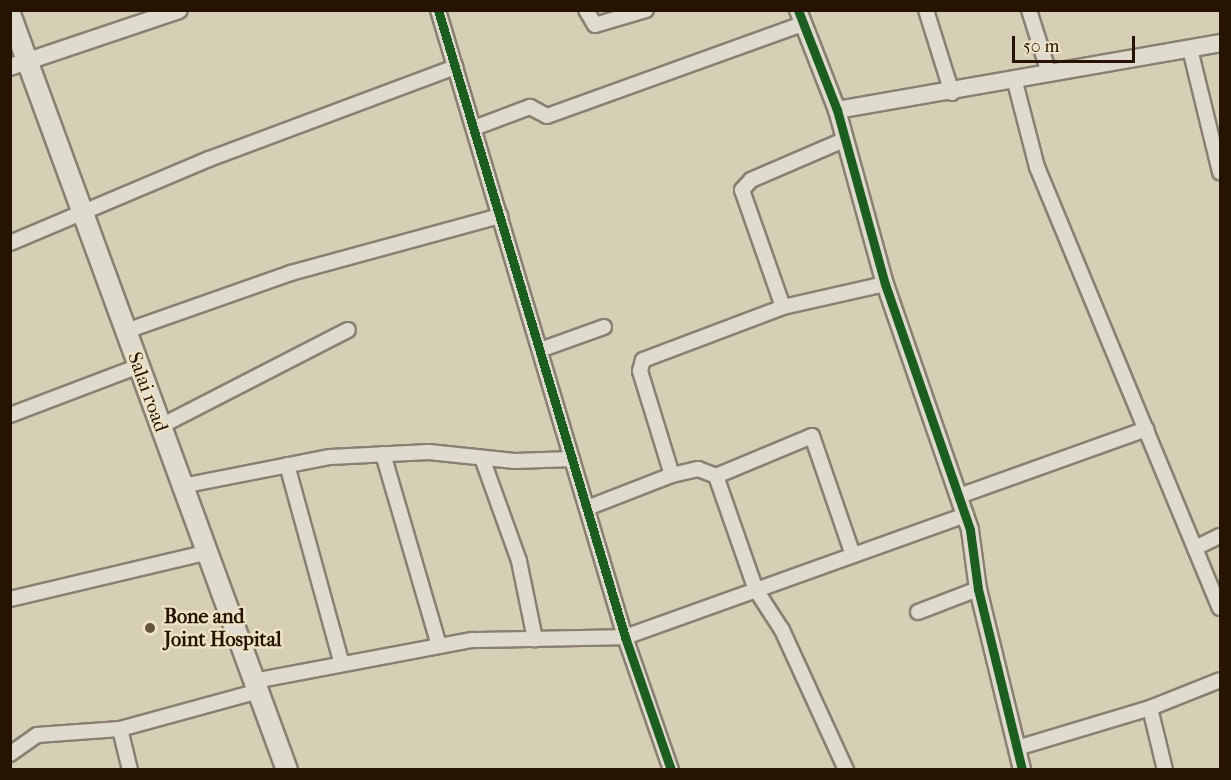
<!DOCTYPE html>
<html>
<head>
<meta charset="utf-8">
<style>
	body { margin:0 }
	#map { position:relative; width:1231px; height:780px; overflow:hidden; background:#d7ceb6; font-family:"IM FELL French Canon",serif }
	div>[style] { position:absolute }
	.roads { filter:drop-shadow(2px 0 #888071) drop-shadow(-2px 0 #888071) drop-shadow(0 2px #888071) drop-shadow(0 -2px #888071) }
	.minor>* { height:14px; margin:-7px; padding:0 7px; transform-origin:7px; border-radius:7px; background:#e0dbcf }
	.tertiary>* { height:16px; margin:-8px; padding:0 8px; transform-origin:8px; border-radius:8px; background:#e0dbcf }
	.secondary>* { height:20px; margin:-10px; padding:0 10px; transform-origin:10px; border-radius:10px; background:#e0dbcf }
	.cycleway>* { height:9px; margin:-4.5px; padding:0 4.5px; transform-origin:4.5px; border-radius:4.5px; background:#1b5e20 }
	.dots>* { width:16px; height:16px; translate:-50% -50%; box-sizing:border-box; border:3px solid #ede3c7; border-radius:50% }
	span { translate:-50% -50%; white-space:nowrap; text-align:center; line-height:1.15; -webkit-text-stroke:5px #ede3c7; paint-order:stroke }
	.street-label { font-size:20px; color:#271301 }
	.poi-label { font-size:20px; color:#271301; font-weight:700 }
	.left { translate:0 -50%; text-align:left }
	.frame { position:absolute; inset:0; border:12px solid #271301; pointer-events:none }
	.scale { position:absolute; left:1012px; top:36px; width:123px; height:27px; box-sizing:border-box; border:3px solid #271301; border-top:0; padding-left:8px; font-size:18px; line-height:21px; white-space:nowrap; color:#271301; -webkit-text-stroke:4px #ede3c7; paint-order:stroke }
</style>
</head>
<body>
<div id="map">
	<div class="roads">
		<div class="minor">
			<i style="left:438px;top:10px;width:654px;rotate:73.39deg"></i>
			<i style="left:625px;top:637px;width:141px;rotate:70.9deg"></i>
			<i style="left:586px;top:10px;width:17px;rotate:59deg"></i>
			<i style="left:595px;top:25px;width:53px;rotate:-16.4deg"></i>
			<i style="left:926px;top:10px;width:87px;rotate:72.6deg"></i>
			<i style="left:1029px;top:10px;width:66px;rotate:72.4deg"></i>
			<i style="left:1190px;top:49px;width:127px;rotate:76.3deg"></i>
			<i style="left:1015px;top:82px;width:88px;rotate:75.5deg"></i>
			<i style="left:1037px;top:167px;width:477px;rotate:67.5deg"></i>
			<i style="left:474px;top:128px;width:60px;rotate:-20.6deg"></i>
			<i style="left:530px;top:107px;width:19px;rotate:28deg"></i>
			<i style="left:547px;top:116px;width:271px;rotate:-19.8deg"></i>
			<i style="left:10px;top:243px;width:216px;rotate:-22.9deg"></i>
			<i style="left:209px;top:159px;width:263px;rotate:-20.5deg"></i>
			<i style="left:783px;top:307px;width:124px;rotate:-109.3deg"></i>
			<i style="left:742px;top:190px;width:13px;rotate:-48deg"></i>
			<i style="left:751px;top:180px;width:101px;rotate:-23.3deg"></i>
			<i style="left:126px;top:331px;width:175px;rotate:-19.4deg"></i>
			<i style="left:291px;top:273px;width:217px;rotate:-15.3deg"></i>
			<i style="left:540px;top:350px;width:68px;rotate:-19.8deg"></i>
			<i style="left:10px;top:415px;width:138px;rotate:-20.8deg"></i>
			<i style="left:161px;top:426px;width:210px;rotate:-27.2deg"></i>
			<i style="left:383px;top:454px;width:200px;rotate:73.7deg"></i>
			<i style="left:482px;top:458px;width:109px;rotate:70.2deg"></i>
			<i style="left:519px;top:561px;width:80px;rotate:78.4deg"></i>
			<i style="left:287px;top:465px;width:206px;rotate:74.6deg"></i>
			<i style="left:672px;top:475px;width:27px;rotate:-13deg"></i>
			<i style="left:698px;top:469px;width:19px;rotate:21deg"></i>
			<i style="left:716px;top:476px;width:121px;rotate:70.7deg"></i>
			<i style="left:756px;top:590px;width:48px;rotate:57deg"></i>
			<i style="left:782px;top:630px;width:154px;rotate:65.4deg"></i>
			<i style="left:716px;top:476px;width:104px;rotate:-22.6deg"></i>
			<i style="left:812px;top:436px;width:126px;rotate:71deg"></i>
			<i style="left:182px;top:486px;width:151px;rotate:-11.1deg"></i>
			<i style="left:330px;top:457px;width:99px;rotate:-2.9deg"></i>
			<i style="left:429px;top:452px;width:86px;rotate:6deg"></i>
			<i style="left:515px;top:461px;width:57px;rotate:-2deg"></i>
			<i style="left:959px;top:496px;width:199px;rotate:-19.7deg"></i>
			<i style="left:587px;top:508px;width:91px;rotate:-21.2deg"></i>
			<i style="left:672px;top:475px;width:109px;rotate:-107.1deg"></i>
			<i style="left:640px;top:371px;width:11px;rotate:-75deg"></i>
			<i style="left:643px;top:360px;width:150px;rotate:-20.7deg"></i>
			<i style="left:783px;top:307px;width:105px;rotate:-12.7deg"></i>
			<i style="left:1195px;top:548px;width:28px;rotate:-26deg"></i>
			<i style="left:10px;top:599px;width:200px;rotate:-13.3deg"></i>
			<i style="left:918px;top:612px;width:64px;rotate:-21deg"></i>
			<i style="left:254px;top:681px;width:222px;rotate:-10.7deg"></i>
			<i style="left:472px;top:640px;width:153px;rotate:-1.1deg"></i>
			<i style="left:625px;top:637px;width:361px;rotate:-19.7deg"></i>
			<i style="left:1017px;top:748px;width:139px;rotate:-16.7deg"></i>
			<i style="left:10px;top:754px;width:33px;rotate:-35deg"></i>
			<i style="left:37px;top:735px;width:83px;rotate:-4.1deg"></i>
			<i style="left:130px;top:770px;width:42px;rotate:-103.7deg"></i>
			<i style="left:120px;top:729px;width:144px;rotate:-15.3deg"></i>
			<i style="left:1165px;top:770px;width:64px;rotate:-103.6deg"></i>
			<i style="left:1150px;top:708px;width:75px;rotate:-21.8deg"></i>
		</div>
		<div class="tertiary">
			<i style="left:798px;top:10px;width:107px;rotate:68.7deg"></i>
			<i style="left:837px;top:110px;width:180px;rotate:74.6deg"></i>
			<i style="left:885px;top:284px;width:260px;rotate:70.9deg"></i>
			<i style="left:970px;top:530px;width:60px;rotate:82.3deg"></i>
			<i style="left:978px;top:589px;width:186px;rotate:76.3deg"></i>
			<i style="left:10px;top:67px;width:178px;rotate:-18.6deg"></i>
			<i style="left:837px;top:110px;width:389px;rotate:-9.9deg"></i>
		</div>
		<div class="secondary">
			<i style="left:10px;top:14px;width:805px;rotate:69.88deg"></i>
		</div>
	</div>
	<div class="cycleway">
		<i style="left:438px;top:10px;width:654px;rotate:73.39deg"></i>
		<i style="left:625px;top:637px;width:141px;rotate:70.9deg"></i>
		<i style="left:798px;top:10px;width:107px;rotate:68.7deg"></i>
		<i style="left:837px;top:110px;width:180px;rotate:74.6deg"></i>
		<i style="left:885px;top:284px;width:260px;rotate:70.9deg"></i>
		<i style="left:970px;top:530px;width:60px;rotate:82.3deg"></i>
		<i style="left:978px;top:589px;width:186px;rotate:76.3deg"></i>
	</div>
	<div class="dots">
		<i style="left:150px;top:628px;background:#655440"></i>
	</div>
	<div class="street-label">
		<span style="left:148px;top:392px;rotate:70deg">Salai road</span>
	</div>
	<div class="poi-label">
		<span class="left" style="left:164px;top:628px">Bone and<br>Joint Hospital</span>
	</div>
	<div class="frame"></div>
	<div class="scale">50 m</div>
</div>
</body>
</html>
